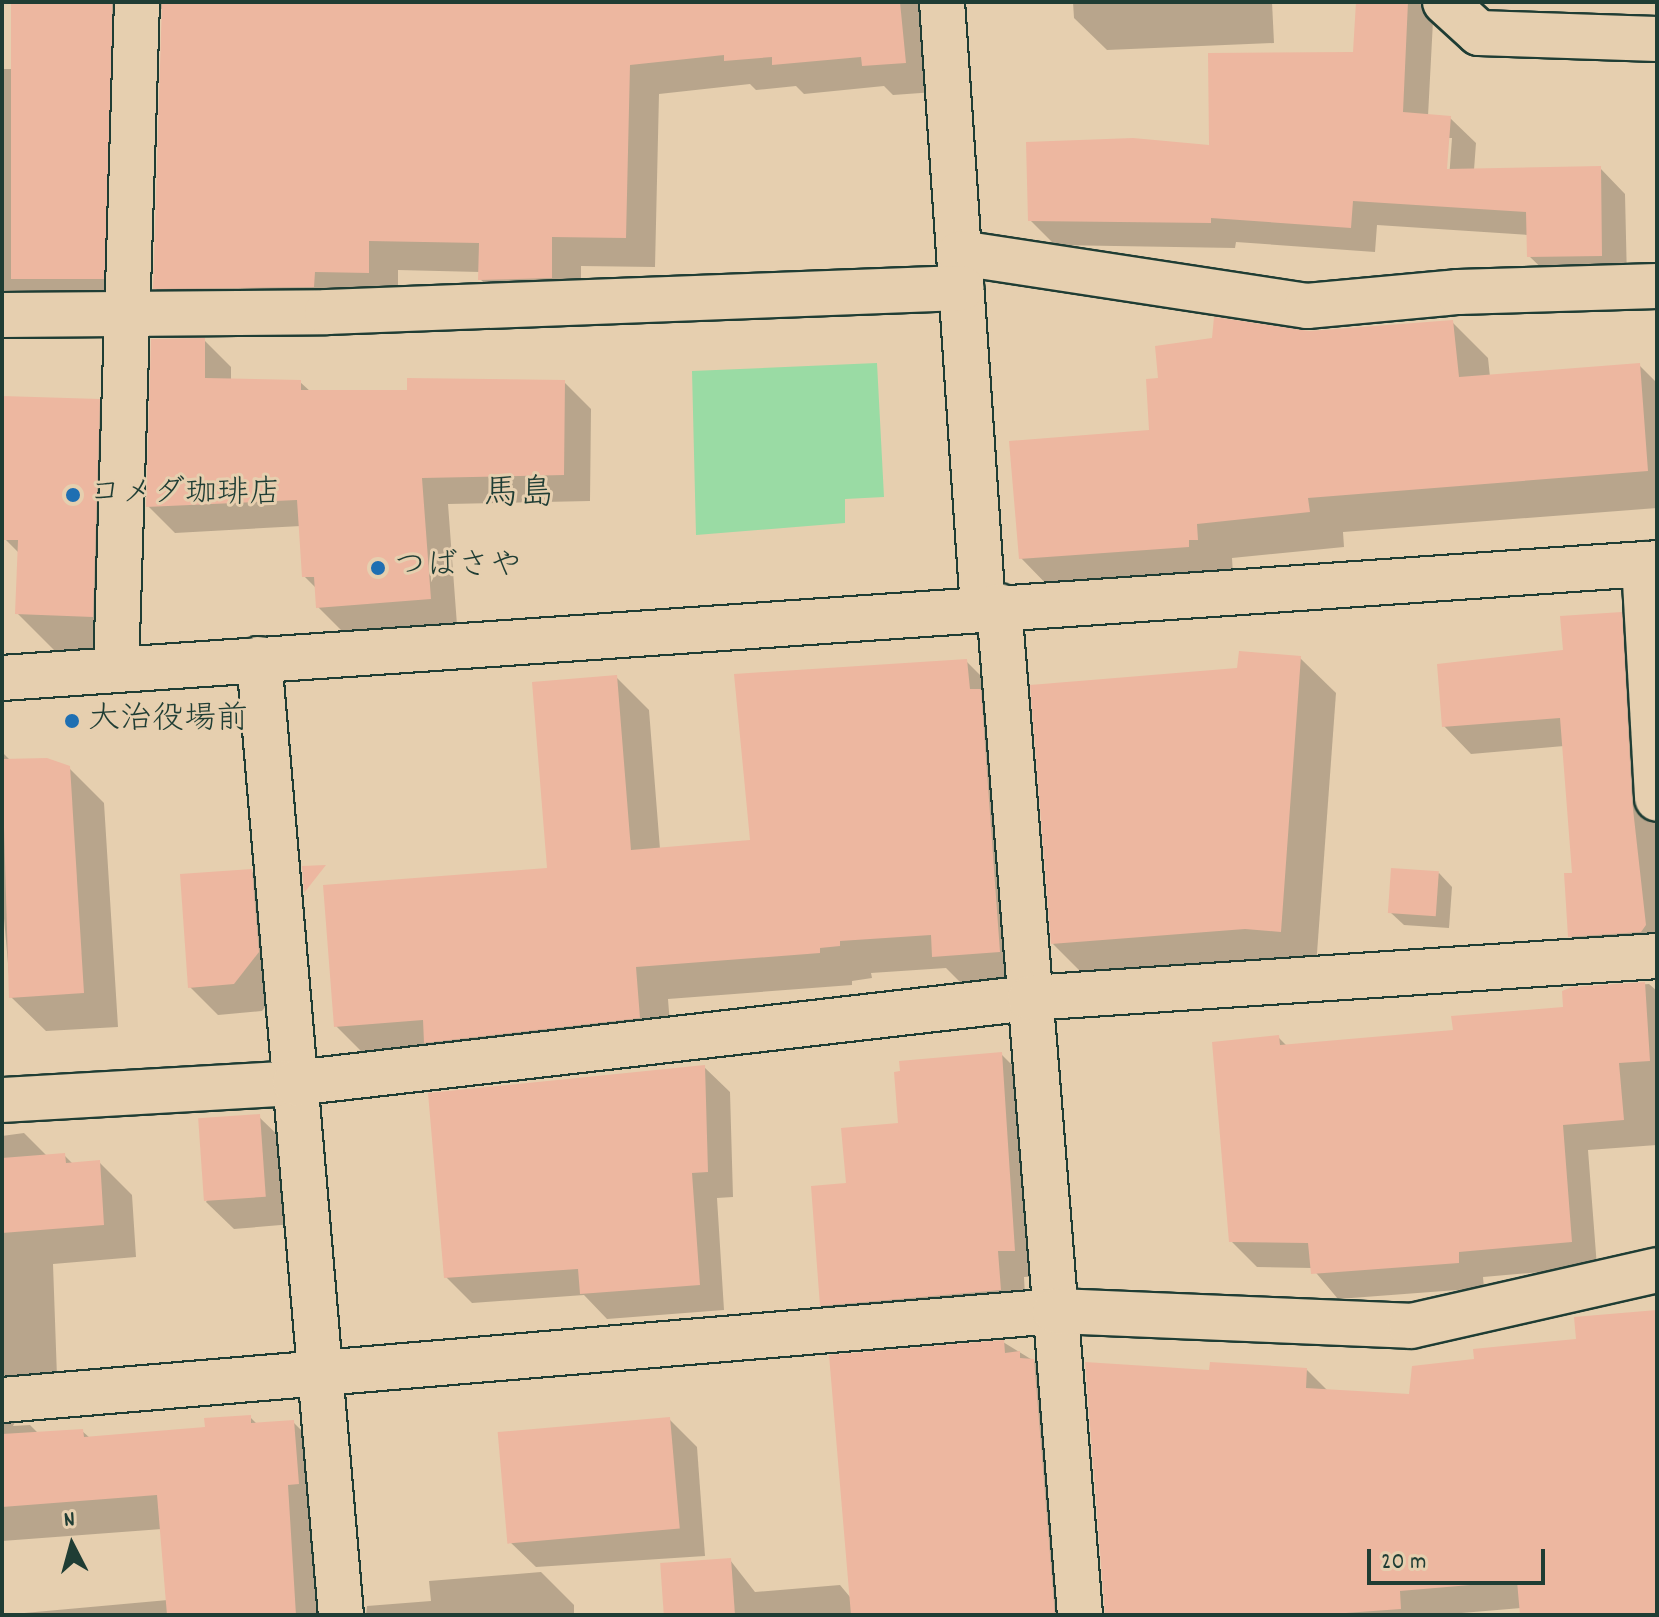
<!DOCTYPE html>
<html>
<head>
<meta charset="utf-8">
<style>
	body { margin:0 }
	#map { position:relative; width:1659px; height:1617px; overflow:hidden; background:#e6cfaf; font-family:Dekko,"Klee One",sans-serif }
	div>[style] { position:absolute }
	.green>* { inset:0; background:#9adba4 }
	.shadow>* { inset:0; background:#0003 }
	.building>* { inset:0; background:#edb7a0; transform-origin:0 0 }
	.roads { filter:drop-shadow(2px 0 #1f3d34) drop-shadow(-2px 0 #1f3d34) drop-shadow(0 2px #1f3d34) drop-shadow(0 -2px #1f3d34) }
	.street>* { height:44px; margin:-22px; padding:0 22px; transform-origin:22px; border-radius:22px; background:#e6cfaf }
	.secondary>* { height:44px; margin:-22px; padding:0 22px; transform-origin:22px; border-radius:22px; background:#e6cfaf }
	.dots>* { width:22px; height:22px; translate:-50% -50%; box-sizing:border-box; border:4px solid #e6cfaf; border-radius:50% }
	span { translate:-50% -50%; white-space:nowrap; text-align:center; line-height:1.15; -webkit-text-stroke:6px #e6cfaf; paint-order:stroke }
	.poi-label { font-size:32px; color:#1f3d34 }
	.left { translate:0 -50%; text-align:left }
	.quarter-label { font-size:36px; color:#1f3d34 }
	.frame { position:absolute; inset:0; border:4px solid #1f3d34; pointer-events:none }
	.north { position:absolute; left:32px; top:1505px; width:80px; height:80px; -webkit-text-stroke:6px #e6cfaf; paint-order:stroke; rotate:354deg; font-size:22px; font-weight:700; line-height:32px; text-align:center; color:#1f3d34 }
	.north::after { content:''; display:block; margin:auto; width:28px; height:36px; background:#1f3d34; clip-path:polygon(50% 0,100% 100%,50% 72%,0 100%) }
	.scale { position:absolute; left:1367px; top:1549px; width:178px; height:36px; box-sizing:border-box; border:4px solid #1f3d34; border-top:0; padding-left:10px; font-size:24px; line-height:28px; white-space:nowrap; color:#1f3d34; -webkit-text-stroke:6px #e6cfaf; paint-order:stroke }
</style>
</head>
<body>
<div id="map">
	<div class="green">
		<i style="clip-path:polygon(877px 363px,884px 497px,845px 499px,845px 523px,696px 535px,692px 371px)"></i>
	</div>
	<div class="shadow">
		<i style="clip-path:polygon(13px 2px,925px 2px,935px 92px,893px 95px,884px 86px,804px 94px,796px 86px,756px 90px,750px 84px,659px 94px,655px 267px,581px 266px,581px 307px,510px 308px,480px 279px,480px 272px,398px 270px,398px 302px,185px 318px,155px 288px,164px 9px,156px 9px,132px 305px,2px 297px,2px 69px,14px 69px)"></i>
		<i style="clip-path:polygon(1073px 2px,1272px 2px,1274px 43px,1107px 50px,1074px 18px)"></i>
		<i style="clip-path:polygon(evenodd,1358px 2px,1434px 2px,1428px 116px,1450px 118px,1476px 143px,1474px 170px,1600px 168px,1625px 194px,1627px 280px,1555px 281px,1529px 256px,1529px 235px,1377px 225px,1375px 252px,1236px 242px,1235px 248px,1055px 245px,1030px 220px,1211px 147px,1355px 54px,1358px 2px,1448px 138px,1452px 138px,1449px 179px,1445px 178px,1448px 138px)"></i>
		<i style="clip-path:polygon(1452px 322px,1488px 358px,1490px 377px,1639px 365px,1657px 383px,1657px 508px,1343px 532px,1344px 547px,1232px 558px,1233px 575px,1056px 594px,1021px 558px,1151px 432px,1160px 380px,1309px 333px)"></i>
		<i style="clip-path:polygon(204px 340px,231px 367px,231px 380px,300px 382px,311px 392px,409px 392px,564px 382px,591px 409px,590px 501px,448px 504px,457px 625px,345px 634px,318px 607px,317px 589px,304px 576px,301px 526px,175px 533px,148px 506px)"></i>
		<i style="clip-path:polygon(4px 398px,99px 401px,139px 441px,132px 656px,57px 653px,17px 613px,20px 554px,5px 539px,2px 522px)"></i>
		<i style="clip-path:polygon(1621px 614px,1648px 641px,1657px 757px,1657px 959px,1598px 963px,1570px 936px,1574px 874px,1564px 746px,1471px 754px,1444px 726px)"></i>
		<i style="clip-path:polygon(1300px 658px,1336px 693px,1316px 967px,1089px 980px,1053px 944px)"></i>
		<i style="clip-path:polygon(966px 661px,999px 694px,1031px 984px,967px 989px,946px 968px,871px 973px,872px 978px,852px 981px,852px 985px,668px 999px,672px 1050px,369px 1059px,336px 1026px,549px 870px,616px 677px,649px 710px,660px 849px,752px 842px)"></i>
		<i style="clip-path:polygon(2px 752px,11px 761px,69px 768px,104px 803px,118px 1027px,46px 1031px,11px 997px,2px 896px)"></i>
		<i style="clip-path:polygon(251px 871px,279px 899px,286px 980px,262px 1011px,218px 1015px,190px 987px)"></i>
		<i style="clip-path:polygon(1439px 873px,1452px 887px,1449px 928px,1404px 925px,1390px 912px)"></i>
		<i style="clip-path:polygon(1649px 984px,1657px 991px,1657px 1145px,1588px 1150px,1597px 1267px,1483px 1277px,1484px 1288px,1338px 1299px,1312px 1268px,1257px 1267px,1231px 1241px,1278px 1037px,1287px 1046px,1455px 1032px,1565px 1008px,1573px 989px)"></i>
		<i style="clip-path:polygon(1001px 1054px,1027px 1080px,1041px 1276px,1024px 1277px,1026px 1316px,848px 1331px,822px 1305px,848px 1185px,900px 1125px)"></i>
		<i style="clip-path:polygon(704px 1067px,730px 1092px,733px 1197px,717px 1198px,724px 1310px,607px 1319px,584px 1295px,472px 1303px,446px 1277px)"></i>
		<i style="clip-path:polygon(259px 1117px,287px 1144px,293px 1224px,234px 1229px,206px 1202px)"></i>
		<i style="clip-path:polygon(24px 1133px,47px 1156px,64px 1155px,73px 1164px,99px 1162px,132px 1195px,136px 1257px,53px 1264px,58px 1405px,20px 1412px,13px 1426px,30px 1425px,39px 1434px,82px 1431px,90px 1438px,207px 1429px,250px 1417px,258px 1425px,293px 1422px,326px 1455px,328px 1615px,2px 1615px,168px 1600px,162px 1529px,2px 1541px,2px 1136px)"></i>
		<i style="clip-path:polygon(1657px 1312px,1657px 1615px,1522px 1615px,1521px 1608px,1438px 1615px,1106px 1615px,1211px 1372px,1307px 1370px,1328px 1391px,1411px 1396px,1476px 1361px,1578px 1340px)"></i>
		<i style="clip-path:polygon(1003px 1342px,1034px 1361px,1059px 1387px,1078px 1615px,954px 1615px)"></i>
		<i style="clip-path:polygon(669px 1419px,697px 1447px,705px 1556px,536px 1567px,508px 1540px)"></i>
		<i style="clip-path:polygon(730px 1560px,755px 1592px,840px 1585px,865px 1615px,666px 1615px)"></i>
		<i style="clip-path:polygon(541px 1572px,574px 1605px,574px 1615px,366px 1615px,367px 1606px,431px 1601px,429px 1581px)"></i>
	</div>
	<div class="building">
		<i style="left:11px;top:2px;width:101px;height:277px"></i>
		<i style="clip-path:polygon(162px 2px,900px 2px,906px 63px,862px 66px,861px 57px,772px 65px,772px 57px,724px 61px,724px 55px,630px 65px,626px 238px,552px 237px,552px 278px,478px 280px,479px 243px,369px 241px,369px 273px,315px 272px,314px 287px,153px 289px)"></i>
		<i style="clip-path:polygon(1356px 2px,1408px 2px,1403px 112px,1451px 116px,1447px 169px,1601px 166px,1602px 256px,1527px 257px,1526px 212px,1353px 201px,1351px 228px,1211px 218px,1211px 223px,1028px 221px,1026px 142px,1133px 138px,1209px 145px,1208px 53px,1353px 52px)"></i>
		<i style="clip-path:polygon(1214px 317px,1309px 331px,1453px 320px,1459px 377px,1640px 363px,1648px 471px,1308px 498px,1310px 512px,1197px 524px,1198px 540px,1189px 540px,1189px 547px,1019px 559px,1009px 441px,1149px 430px,1146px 379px,1158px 378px,1155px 346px,1212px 338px)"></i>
		<i style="clip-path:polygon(205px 338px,205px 378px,301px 380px,301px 390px,407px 390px,407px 378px,565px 380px,564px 475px,422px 478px,431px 599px,316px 608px,314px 577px,302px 577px,297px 500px,146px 507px,151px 339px)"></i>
		<i style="clip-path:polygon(2px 396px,100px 399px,93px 617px,15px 614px,18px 540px,3px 540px)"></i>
		<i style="clip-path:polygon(1622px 612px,1632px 800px,1646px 925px,1641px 932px,1568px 937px,1564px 873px,1572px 873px,1560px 718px,1442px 727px,1437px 664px,1563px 650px,1560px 616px)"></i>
		<i style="clip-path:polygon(1239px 651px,1301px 656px,1281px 932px,1245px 929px,1051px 944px,1030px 685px,1237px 668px)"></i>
		<i style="clip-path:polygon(967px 659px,970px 689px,981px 689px,1000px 952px,932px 957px,931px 935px,840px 941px,840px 946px,820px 948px,820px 953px,636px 967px,640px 1018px,424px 1043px,423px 1020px,334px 1027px,323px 885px,547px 868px,532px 682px,617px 675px,631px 850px,750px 840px,734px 674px)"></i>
		<i style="clip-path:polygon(47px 758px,70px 766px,84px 993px,9px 998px,2px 759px)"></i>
		<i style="clip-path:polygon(326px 865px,304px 893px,302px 866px)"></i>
		<i style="left:1391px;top:868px;width:48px;height:45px;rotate:4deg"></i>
		<i style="clip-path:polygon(252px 869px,259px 952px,234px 984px,188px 988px,180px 874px)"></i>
		<i style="clip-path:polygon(1645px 982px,1650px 1061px,1619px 1063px,1624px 1120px,1563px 1125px,1572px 1242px,1459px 1252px,1459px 1263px,1311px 1274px,1308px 1243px,1229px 1242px,1212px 1042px,1279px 1035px,1280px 1045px,1453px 1030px,1451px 1016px,1563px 1007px,1562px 991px,1572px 987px)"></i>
		<i style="clip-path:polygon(1002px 1052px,1015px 1251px,998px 1251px,1001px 1290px,820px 1306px,811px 1186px,846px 1183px,841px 1128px,898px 1123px,894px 1072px,900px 1071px,899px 1061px)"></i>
		<i style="clip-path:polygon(705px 1065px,708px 1172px,692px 1173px,700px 1285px,580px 1294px,578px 1269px,444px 1278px,428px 1093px)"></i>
		<i style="left:260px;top:1114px;width:83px;height:62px;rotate:86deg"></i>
		<i style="clip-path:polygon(65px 1153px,66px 1163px,100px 1160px,104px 1225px,2px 1233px,2px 1158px)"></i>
		<i style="clip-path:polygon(1657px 1310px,1657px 1615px,1520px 1615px,1517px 1581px,1400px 1591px,1401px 1609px,1318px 1615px,1105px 1615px,1085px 1362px,1209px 1370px,1210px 1362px,1307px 1368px,1306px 1388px,1409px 1394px,1412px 1366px,1474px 1359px,1473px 1349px,1576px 1339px,1574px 1317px)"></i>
		<i style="clip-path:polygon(1004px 1340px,1005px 1353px,1020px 1351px,1020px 1358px,1034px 1359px,1055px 1615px,851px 1615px,829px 1355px)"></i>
		<i style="clip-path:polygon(251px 1415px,251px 1423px,294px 1420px,299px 1484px,288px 1485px,296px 1615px,167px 1615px,157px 1495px,2px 1507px,2px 1434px,83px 1429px,84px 1437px,205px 1427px,204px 1418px)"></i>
		<i style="left:670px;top:1417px;width:112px;height:173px;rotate:85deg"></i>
		<i style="left:731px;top:1558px;width:57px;height:71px;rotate:86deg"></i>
	</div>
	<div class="roads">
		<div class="street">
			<i style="left:942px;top:2px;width:607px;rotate:86.13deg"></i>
			<i style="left:1445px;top:2px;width:46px;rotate:42.4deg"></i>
			<i style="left:1479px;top:33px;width:178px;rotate:1.9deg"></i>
			<i style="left:960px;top:253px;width:351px;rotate:8.7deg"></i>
			<i style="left:1307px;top:306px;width:152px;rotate:-5.3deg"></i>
			<i style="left:1458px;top:292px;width:199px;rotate:-1.7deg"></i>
			<i style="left:2px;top:315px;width:325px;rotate:-0.5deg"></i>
			<i style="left:327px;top:312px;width:635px;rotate:-2.16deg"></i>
			<i style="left:1644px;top:564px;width:235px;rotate:86.8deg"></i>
			<i style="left:999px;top:606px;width:1012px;rotate:85.41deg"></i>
			<i style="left:259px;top:659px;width:960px;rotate:85.1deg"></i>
			<i style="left:116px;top:670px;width:668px;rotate:-88.2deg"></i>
			<i style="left:2px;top:1100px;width:293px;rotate:-3.3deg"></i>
			<i style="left:295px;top:1083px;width:740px;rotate:-6.6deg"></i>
			<i style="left:1030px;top:998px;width:628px;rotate:-3.83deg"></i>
			<i style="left:2px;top:1400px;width:1057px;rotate:-4.83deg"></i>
			<i style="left:1055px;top:1311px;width:356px;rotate:2.4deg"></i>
			<i style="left:1411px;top:1326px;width:252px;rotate:-12.8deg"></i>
		</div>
		<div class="secondary">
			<i style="left:2px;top:678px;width:1659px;rotate:-3.97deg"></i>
		</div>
	</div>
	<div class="dots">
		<i style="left:73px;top:495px;background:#1f6fb2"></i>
		<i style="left:378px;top:568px;background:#1f6fb2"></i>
		<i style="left:72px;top:721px;background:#1f6fb2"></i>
	</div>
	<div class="poi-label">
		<span class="left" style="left:89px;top:495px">コメダ珈琲店</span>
		<span class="left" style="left:394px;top:568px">つばさや</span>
		<span class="left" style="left:88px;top:721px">大治役場前</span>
	</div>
	<div class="quarter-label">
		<span style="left:519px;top:497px">馬島</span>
	</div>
	<div class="frame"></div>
	<div class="north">N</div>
	<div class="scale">20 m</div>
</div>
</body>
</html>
